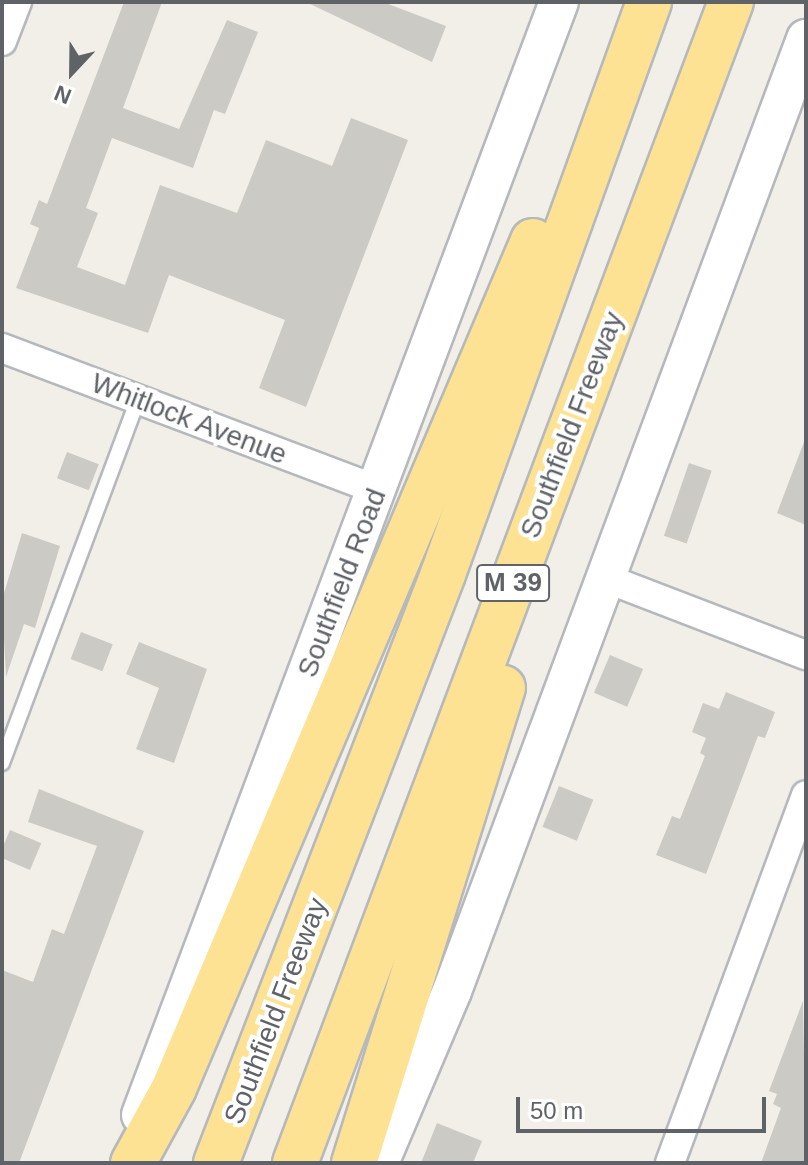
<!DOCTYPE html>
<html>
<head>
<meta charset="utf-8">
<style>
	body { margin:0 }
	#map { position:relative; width:808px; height:1165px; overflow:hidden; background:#f1efe8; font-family:Helvetica,sans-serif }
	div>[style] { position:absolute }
	.building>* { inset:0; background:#cccac5; transform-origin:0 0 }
	.roads { filter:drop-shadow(2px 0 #b5b8bc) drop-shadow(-2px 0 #b5b8bc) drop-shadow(0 2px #b5b8bc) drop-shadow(0 -2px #b5b8bc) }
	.service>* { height:14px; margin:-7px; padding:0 7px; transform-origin:7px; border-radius:7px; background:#fff }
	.minor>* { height:28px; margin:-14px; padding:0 14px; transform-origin:14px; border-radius:14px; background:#fff }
	.secondary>* { height:38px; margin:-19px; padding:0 19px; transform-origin:19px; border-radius:19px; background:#fff }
	.motorway>* { height:44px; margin:-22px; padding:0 22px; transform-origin:22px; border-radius:22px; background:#fde293 }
	span { translate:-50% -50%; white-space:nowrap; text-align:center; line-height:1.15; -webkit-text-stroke:8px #fff; paint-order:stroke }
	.shield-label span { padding:2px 6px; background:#fff; border:2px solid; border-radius:6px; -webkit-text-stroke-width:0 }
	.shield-label { font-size:26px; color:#5f6368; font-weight:700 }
	.street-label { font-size:28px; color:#5f6368 }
	.frame { position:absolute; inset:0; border:4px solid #5f6368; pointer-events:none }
	.north { position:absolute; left:32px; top:32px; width:80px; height:80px; -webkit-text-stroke:6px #fff; paint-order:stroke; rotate:202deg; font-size:22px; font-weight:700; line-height:32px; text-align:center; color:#5f6368 }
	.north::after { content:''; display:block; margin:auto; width:28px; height:36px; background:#5f6368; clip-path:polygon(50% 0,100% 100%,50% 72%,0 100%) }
	.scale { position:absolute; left:516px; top:1097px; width:250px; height:36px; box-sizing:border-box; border:4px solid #5f6368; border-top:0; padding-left:10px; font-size:24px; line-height:28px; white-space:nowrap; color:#5f6368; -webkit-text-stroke:6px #fff; paint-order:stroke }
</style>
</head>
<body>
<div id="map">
	<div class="building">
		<i style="clip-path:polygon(124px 2px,162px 2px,123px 108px,179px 129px,227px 20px,258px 32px,225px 114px,214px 110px,193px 168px,112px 138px,86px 208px,98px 213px,77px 267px,125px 285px,160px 185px,237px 213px,266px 140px,332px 166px,351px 118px,408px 140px,306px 407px,259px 388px,285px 320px,169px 275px,148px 333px,16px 288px,39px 228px,30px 224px,39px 200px,47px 204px)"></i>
		<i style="clip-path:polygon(306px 2px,383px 2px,446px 26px,432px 62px)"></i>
		<i style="clip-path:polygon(804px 442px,806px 443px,806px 525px,777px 513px)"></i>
		<i style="left:67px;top:452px;width:34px;height:28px;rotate:21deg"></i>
		<i style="left:689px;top:463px;width:24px;height:77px;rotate:19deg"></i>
		<i style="clip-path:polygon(22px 533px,60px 546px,35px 628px,24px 624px,6px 677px,2px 600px)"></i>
		<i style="left:81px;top:632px;width:34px;height:29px;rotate:21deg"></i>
		<i style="clip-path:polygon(139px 642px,207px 669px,174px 763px,136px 749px,159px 688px,126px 674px)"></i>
		<i style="left:610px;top:655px;width:36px;height:41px;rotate:23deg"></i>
		<i style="clip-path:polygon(726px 692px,775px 712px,765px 738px,758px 736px,706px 874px,656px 855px,672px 816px,680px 819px,705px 756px,700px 753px,706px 738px,692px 732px,703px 703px,719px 709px)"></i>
		<i style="left:559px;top:786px;width:37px;height:44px;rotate:22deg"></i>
		<i style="clip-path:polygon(39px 789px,144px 831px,19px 1163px,2px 1163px,2px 970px,33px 982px,52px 929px,64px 934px,97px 846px,28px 822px)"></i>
		<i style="left:10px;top:830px;width:34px;height:29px;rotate:23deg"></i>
		<i style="clip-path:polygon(803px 1001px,806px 1163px,761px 1163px,781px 1108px,773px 1104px,777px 1094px,769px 1091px)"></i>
		<i style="clip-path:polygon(437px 1123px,482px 1141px,473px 1163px,421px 1163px)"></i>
	</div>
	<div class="roads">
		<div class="service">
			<i style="left:2px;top:763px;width:389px;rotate:-69.5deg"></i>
		</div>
		<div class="minor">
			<i style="left:2px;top:41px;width:42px;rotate:-69deg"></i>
			<i style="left:2px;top:348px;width:401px;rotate:20.7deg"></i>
			<i style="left:605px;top:578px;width:215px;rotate:21deg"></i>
			<i style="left:670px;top:1163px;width:392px;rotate:-69.7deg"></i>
		</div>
		<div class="secondary">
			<i style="left:141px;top:1115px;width:1189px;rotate:-69.42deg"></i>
			<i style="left:379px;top:1163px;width:187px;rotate:-67deg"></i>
			<i style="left:452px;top:991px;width:1016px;rotate:-69.6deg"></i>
		</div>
		<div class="motorway">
			<i style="left:133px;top:1163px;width:85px;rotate:-61.3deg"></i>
			<i style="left:174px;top:1088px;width:920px;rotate:-67.03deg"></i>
			<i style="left:216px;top:1163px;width:631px;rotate:-68.92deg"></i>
			<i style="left:443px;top:574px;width:608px;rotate:-70.19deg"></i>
			<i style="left:295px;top:1163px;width:1240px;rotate:-69.42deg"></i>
			<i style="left:354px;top:1163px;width:498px;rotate:-72.6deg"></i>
		</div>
	</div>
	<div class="shield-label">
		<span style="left:513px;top:583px">M 39</span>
	</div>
	<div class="street-label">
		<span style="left:189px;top:419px;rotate:21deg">Whitlock Avenue</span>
		<span style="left:572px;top:425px;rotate:-69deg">Southfield Freeway</span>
		<span style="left:342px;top:583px;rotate:-69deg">Southfield Road</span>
		<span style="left:276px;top:1011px;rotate:-69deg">Southfield Freeway</span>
	</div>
	<div class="frame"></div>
	<div class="north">N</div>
	<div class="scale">50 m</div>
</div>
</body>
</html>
